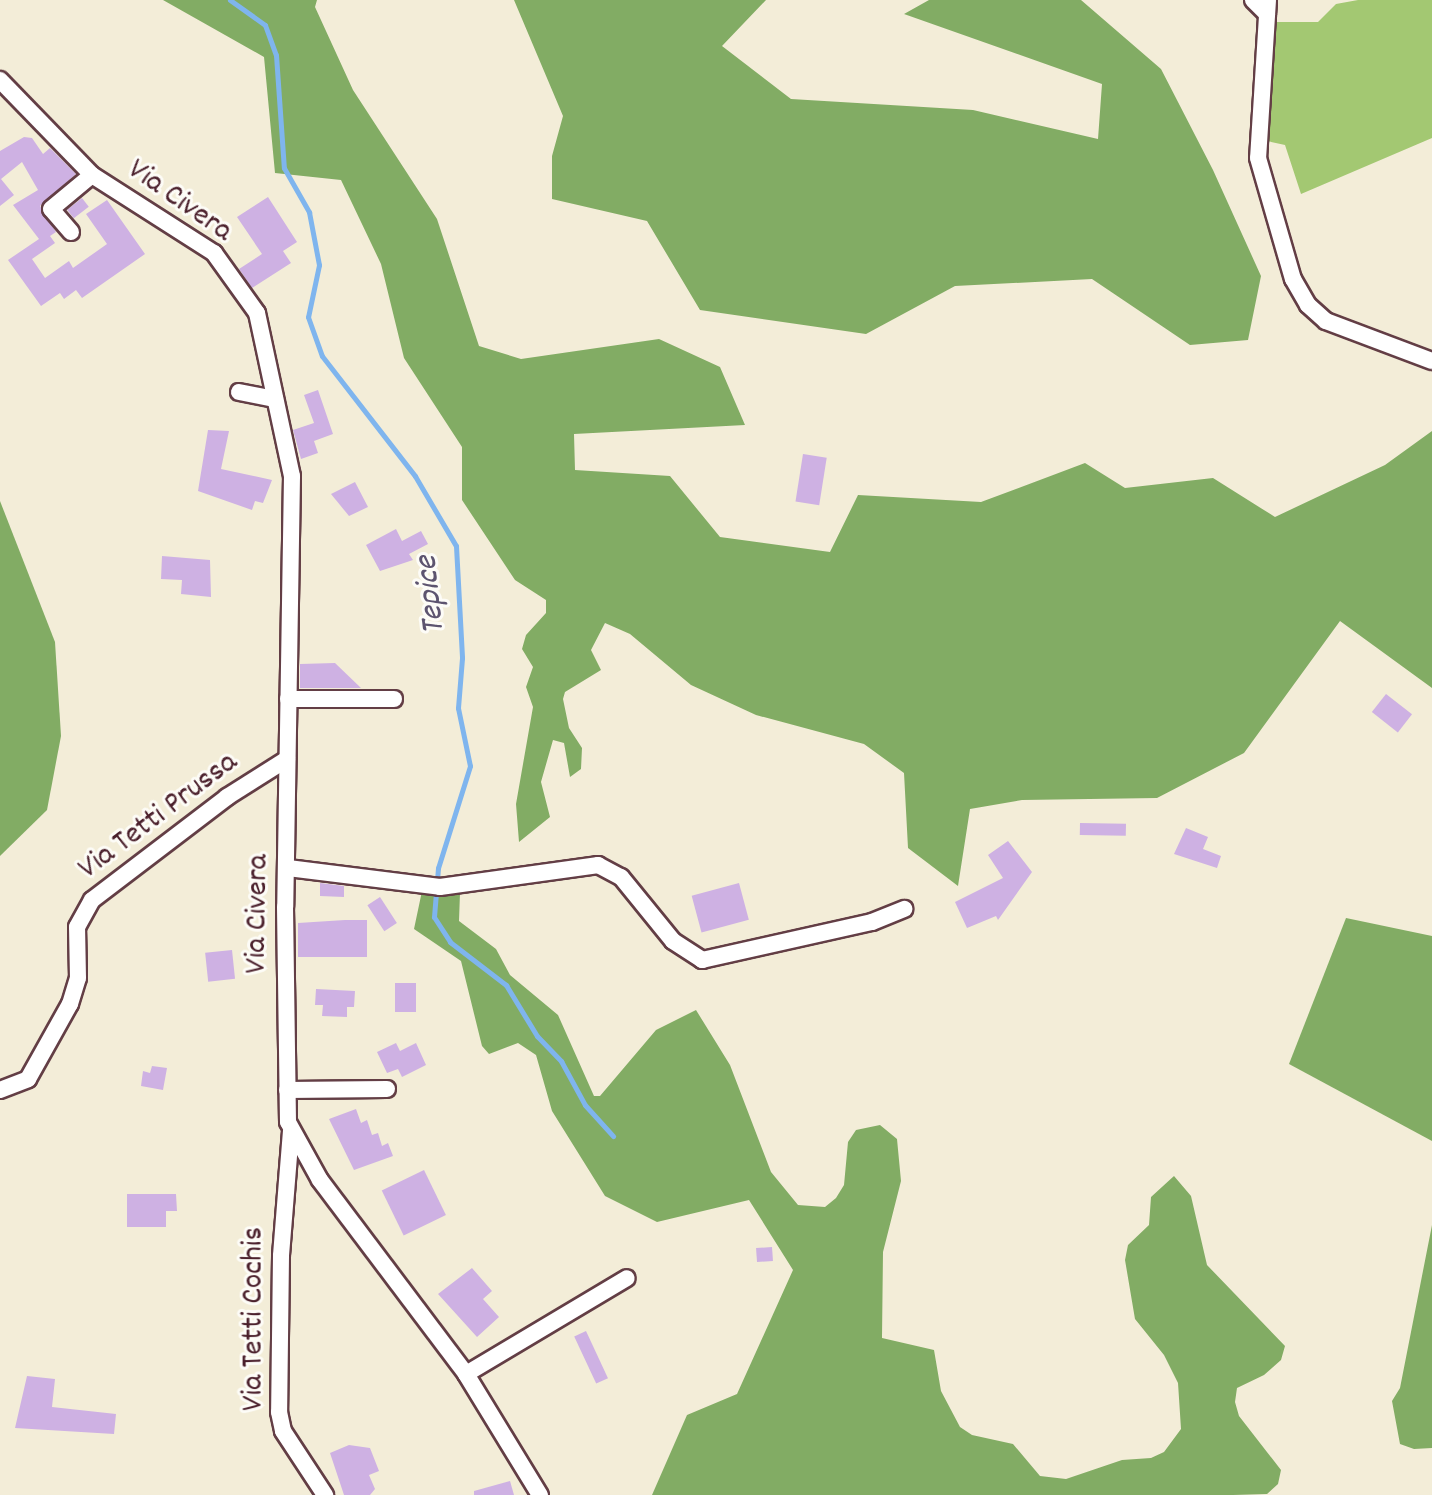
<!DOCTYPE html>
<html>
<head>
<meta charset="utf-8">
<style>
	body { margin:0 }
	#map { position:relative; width:1432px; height:1495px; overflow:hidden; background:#f3edd8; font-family:Dekko,sans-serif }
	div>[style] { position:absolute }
	.green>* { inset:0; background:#a3c872 }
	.forest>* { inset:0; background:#82ac64 }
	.stream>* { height:5px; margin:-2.5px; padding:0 2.5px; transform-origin:2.5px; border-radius:2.5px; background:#7fb5ee }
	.building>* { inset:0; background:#ceb1e3; transform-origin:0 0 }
	.roads { filter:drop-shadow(2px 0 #633e45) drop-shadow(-2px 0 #633e45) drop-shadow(0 2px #633e45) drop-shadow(0 -2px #633e45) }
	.minor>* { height:16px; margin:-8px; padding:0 8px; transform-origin:8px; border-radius:8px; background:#fff }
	span { translate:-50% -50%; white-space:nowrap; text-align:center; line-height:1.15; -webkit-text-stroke:6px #fdfcf7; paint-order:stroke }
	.street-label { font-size:32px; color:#4a1f2b }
	.water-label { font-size:34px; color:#5d546f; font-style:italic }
</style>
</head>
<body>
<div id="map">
	<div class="green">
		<i style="clip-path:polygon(1358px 0,1432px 0,1432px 138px,1301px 194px,1285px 145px,1267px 141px,1274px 22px,1318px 22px,1336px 4px)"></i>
	</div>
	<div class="forest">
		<i style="clip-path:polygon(163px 0,317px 0,315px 7px,353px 90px,437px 219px,479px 346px,521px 359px,659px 339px,720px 367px,745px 425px,574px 434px,575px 470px,670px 476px,720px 537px,830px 552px,858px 495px,981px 502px,1085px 463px,1125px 488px,1213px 478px,1275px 517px,1385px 465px,1432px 431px,1432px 688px,1340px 621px,1244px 753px,1157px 798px,1022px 800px,970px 809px,958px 886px,908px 848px,904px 773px,864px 744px,756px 715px,691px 685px,630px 634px,605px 623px,591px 650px,601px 670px,565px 692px,563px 699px,569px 728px,582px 748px,581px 769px,570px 777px,564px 743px,553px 740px,541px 782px,550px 817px,519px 842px,516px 804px,533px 707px,526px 687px,533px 667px,522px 649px,526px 635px,546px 613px,546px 600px,515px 580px,462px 500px,462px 447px,404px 358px,381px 264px,341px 180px,275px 173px,264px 57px)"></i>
		<i style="clip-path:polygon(514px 0,766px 0,722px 46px,791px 99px,973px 110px,1098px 139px,1102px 84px,904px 14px,929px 0,1081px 0,1161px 69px,1213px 170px,1261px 276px,1248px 340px,1190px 345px,1092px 279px,955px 286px,866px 334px,700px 310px,647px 221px,552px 199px,552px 156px,563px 116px)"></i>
		<i style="clip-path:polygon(0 501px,55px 642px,61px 736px,47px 810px,0 856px)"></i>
		<i style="clip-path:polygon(422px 891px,460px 893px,459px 921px,496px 949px,510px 975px,558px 1015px,594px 1096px,600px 1096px,656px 1030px,696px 1010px,730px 1065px,771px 1172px,798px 1205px,825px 1207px,836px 1198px,844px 1185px,848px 1142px,856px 1130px,880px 1125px,897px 1139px,901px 1181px,883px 1252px,882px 1338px,934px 1350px,941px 1391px,960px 1427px,972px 1435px,1013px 1444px,1040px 1476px,1066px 1479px,1122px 1460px,1151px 1458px,1164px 1452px,1181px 1429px,1178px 1383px,1164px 1355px,1135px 1319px,1125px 1260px,1128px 1245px,1149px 1225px,1151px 1197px,1174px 1176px,1191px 1196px,1207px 1265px,1285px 1346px,1281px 1360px,1264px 1375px,1237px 1388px,1235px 1402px,1239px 1416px,1281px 1470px,1278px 1484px,1267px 1494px,1233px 1495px,652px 1495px,687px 1415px,737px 1394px,793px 1270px,749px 1200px,657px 1222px,605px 1196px,552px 1111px,536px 1055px,518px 1043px,489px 1054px,482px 1046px,461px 961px,414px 929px)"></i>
		<i style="clip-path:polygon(1346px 918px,1432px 936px,1432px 1141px,1289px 1064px)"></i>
		<i style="clip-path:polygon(1432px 1225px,1432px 1448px,1414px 1449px,1400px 1444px,1392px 1401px,1400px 1388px)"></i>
	</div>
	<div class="stream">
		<i style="left:230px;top:0;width:43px;rotate:35.5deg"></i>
		<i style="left:265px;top:25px;width:32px;rotate:70deg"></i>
		<i style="left:276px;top:55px;width:113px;rotate:86deg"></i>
		<i style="left:284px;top:168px;width:51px;rotate:60.4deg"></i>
		<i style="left:309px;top:212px;width:54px;rotate:79.3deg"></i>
		<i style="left:319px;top:265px;width:53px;rotate:101.9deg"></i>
		<i style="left:308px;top:317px;width:41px;rotate:70.3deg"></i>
		<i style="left:322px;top:356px;width:152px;rotate:52.2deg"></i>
		<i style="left:415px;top:476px;width:81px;rotate:59.6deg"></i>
		<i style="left:456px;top:546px;width:112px;rotate:86.9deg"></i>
		<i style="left:462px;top:658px;width:50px;rotate:94.6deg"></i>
		<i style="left:458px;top:708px;width:59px;rotate:78.3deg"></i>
		<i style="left:470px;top:766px;width:107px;rotate:107.4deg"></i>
		<i style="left:438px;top:868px;width:49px;rotate:94.7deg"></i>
		<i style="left:434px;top:917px;width:30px;rotate:57deg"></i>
		<i style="left:450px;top:942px;width:71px;rotate:37.5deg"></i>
		<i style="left:506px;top:985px;width:60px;rotate:58.7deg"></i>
		<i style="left:537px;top:1036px;width:35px;rotate:46deg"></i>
		<i style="left:561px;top:1061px;width:50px;rotate:61.4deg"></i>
		<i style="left:585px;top:1105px;width:42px;rotate:47.9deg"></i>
	</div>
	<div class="building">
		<i style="clip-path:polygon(24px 137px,32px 138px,43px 154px,50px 148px,76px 174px,40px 206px,56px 232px,50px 236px,55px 243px,32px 259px,45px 278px,69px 261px,73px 268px,107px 244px,86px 214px,107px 200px,145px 254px,82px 298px,76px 290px,64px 299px,60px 293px,41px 306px,8px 260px,39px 239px,13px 205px,38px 190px,22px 162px,1px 179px,14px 195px,0 206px,0 151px)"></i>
		<i style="clip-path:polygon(268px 197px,297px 242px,283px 251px,291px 263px,252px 288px,239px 269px,262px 254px,237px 217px)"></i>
		<i style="left:82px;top:198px;width:11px;height:19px;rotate:52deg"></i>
		<i style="clip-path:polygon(318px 390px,333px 434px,314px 441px,318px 453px,301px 459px,293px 430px,314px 423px,304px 395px)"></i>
		<i style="clip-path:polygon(208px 430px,229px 431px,221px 469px,272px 480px,263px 503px,255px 501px,252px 510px,198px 491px)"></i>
		<i style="left:803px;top:454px;width:24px;height:48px;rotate:9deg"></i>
		<i style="clip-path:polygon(355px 482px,368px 507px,349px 516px,331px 494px)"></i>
		<i style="clip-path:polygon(396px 529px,402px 541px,421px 531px,428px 544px,409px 554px,413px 560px,380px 571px,366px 545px)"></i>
		<i style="clip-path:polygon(162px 556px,210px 560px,211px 597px,181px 594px,182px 580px,161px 579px)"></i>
		<i style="clip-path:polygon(335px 663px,361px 688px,300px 688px,300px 664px)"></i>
		<i style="left:1386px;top:694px;width:33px;height:23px;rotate:38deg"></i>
		<i style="left:1080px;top:823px;width:46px;height:12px;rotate:1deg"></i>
		<i style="clip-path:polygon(1186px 828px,1208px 837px,1203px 849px,1221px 856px,1217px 868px,1174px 854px)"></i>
		<i style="clip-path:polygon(1008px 841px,1032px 872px,998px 920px,996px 916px,967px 928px,955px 902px,1003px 878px,988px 855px)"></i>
		<i style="clip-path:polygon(320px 883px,344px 886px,344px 897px,320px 896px)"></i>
		<i style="left:739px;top:883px;width:38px;height:49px;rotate:75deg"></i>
		<i style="left:380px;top:897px;width:31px;height:15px;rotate:57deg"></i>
		<i style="clip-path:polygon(345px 920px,367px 920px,367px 957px,298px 957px,298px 923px)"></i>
		<i style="left:232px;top:950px;width:29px;height:27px;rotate:84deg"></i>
		<i style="left:416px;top:983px;width:29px;height:21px;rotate:90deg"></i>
		<i style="clip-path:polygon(316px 989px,355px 991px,354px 1007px,347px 1007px,347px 1017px,322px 1016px,323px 1005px,315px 1005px)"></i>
		<i style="clip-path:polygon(396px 1043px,400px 1051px,416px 1043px,426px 1065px,402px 1077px,398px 1069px,387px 1073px,377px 1052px)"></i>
		<i style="clip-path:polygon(152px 1066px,167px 1068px,163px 1090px,141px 1086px,143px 1071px,150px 1073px)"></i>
		<i style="clip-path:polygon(356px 1109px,361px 1123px,367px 1120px,372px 1135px,378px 1133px,382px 1146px,388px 1143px,393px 1156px,354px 1170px,329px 1119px)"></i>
		<i style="left:424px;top:1170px;width:50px;height:47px;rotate:64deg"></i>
		<i style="clip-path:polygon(127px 1194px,176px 1194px,177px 1211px,166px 1211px,166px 1227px,127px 1227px)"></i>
		<i style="left:772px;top:1247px;width:14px;height:16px;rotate:86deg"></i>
		<i style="clip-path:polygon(472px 1268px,492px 1291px,483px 1299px,499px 1317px,477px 1337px,438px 1294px)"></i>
		<i style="left:586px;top:1331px;width:52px;height:13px;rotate:65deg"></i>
		<i style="clip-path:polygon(27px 1376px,55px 1379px,52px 1407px,116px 1414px,114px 1434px,15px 1428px)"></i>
		<i style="clip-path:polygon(349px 1445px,370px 1448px,379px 1471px,369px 1475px,375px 1489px,370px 1495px,344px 1495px,330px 1453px)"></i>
		<i style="clip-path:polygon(510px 1481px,514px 1495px,474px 1495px,474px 1491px)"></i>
	</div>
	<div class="roads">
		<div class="minor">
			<i style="left:1253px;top:0;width:20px;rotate:45deg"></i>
			<i style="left:1268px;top:0;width:158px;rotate:93.6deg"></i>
			<i style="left:1258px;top:158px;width:126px;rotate:73.9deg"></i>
			<i style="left:1293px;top:279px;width:30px;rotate:60deg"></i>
			<i style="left:1308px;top:305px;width:24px;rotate:42deg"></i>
			<i style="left:1326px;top:321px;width:113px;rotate:20.7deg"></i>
			<i style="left:0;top:80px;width:132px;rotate:45.9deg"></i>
			<i style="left:92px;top:175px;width:145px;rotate:32.6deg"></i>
			<i style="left:214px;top:253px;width:74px;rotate:54.4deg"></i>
			<i style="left:257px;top:313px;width:167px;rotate:77.9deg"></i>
			<i style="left:292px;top:476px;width:431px;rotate:90.9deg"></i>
			<i style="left:285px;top:907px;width:215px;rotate:89.2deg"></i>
			<i style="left:288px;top:1122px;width:66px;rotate:61.1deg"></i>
			<i style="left:320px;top:1180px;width:243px;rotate:53deg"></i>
			<i style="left:466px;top:1374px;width:142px;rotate:58.6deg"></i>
			<i style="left:71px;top:232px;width:30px;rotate:-131deg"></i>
			<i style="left:51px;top:209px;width:53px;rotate:-39.7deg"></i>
			<i style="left:239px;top:392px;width:37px;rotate:11deg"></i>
			<i style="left:288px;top:699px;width:106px"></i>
			<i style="left:288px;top:868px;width:153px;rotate:7.1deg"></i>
			<i style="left:440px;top:887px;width:160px;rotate:-7.9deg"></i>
			<i style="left:598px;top:865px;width:26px;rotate:28deg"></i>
			<i style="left:621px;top:877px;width:82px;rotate:50.9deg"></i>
			<i style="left:673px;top:941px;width:35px;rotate:33deg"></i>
			<i style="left:702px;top:960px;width:174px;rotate:-12.6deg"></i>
			<i style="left:872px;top:922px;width:35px;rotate:-22deg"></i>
			<i style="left:0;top:1090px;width:30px;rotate:-21deg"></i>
			<i style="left:28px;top:1079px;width:86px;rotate:-60.8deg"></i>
			<i style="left:70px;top:1004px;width:27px;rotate:-73deg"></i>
			<i style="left:78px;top:978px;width:51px;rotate:-91.1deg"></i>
			<i style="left:77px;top:927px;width:31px;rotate:-61deg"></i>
			<i style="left:92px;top:900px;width:170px;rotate:-37.3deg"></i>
			<i style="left:227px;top:797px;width:71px;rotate:-32.3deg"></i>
			<i style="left:287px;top:1090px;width:100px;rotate:-0.6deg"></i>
			<i style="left:291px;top:1131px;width:125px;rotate:94.6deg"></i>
			<i style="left:281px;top:1256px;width:156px;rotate:90.7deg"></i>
			<i style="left:279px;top:1412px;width:19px;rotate:78deg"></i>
			<i style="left:283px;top:1431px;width:77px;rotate:56.7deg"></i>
			<i style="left:466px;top:1374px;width:187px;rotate:-30.8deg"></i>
		</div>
	</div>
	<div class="street-label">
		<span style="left:179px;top:202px;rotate:35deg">Via Civera</span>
		<span style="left:159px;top:817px;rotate:-37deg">Via Tetti Prussa</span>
		<span style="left:259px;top:914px;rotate:-89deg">Via Civera</span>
		<span style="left:255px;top:1319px;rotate:-90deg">Via Tetti Cochis</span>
	</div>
	<div class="water-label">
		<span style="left:432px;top:595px;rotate:-96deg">Tepice</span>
	</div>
</div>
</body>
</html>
